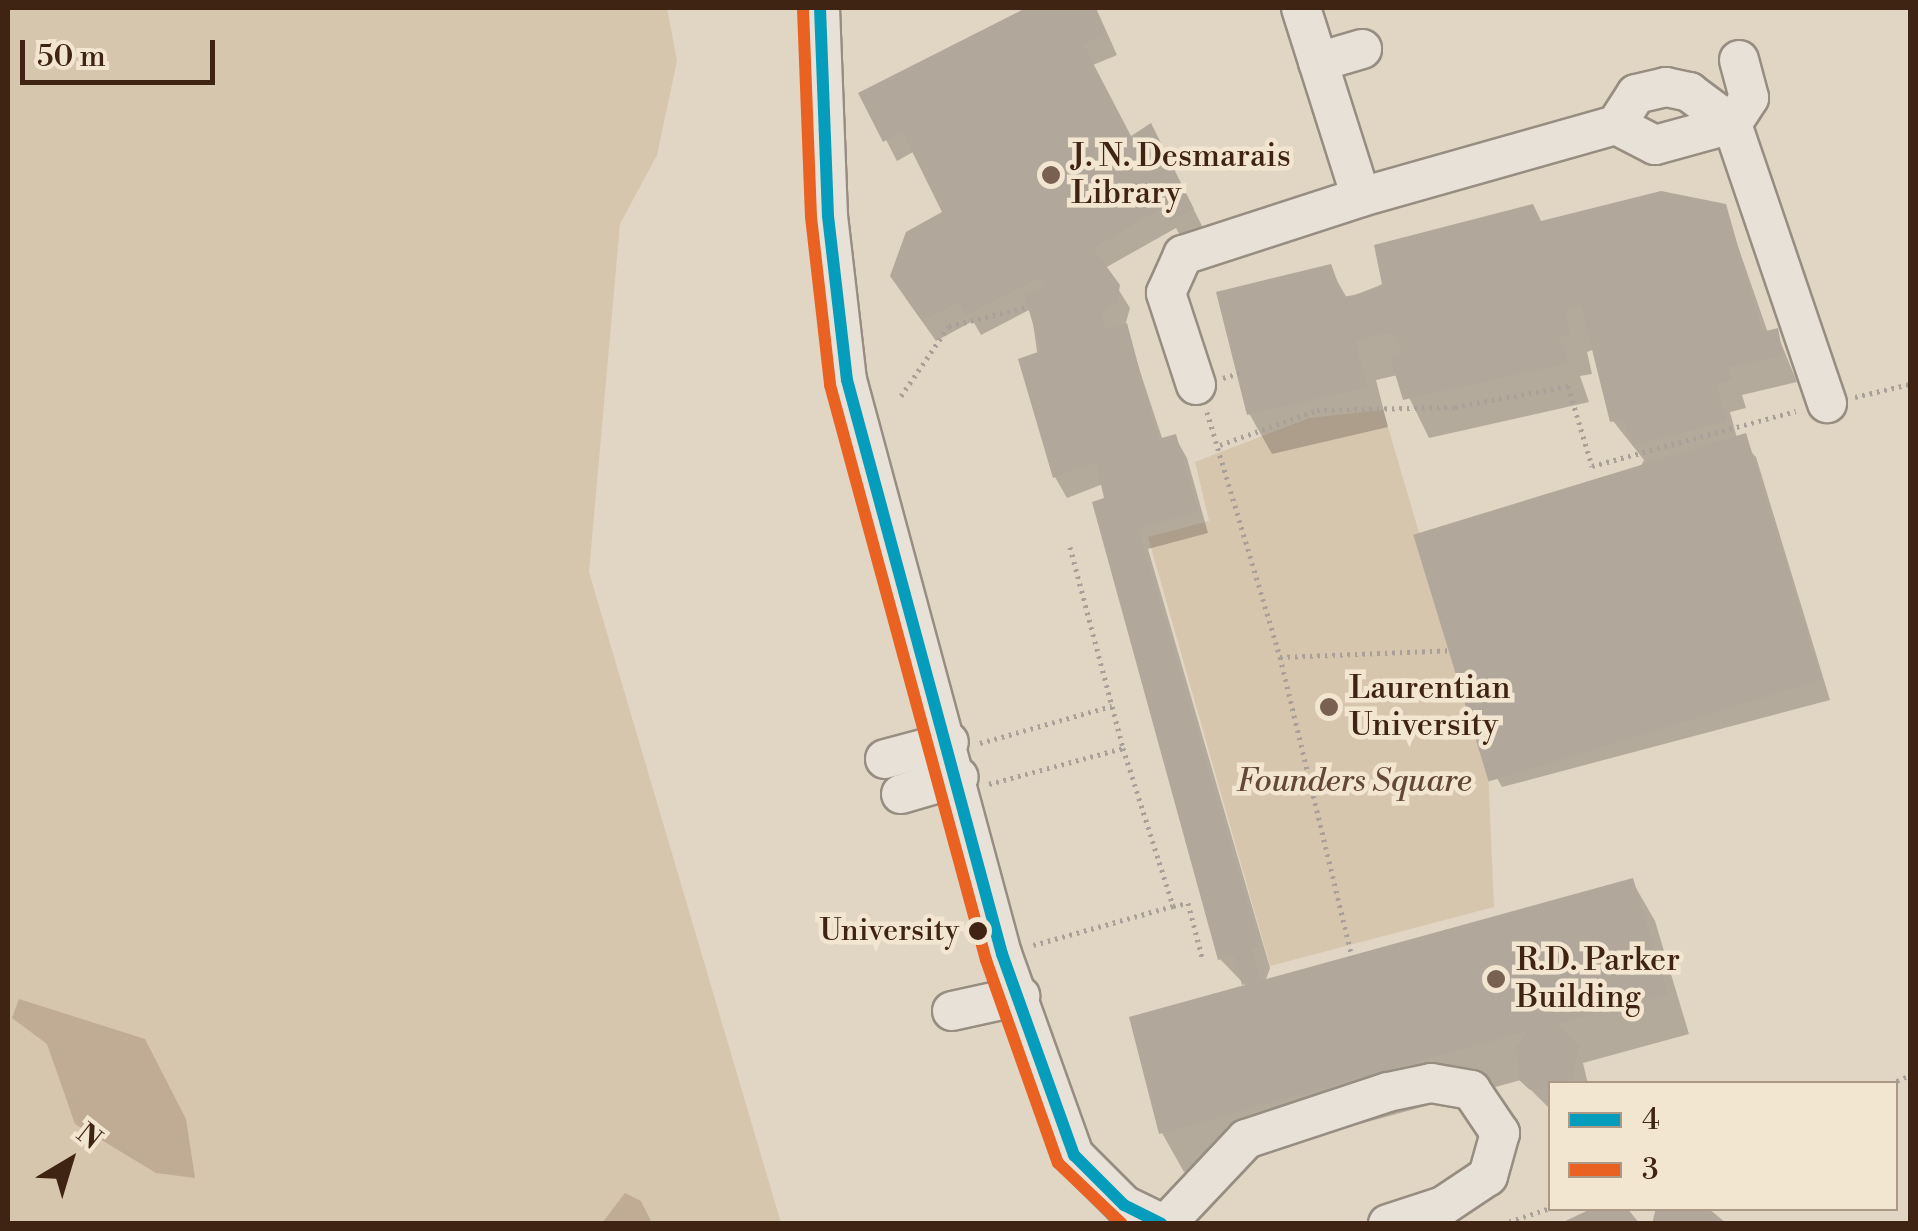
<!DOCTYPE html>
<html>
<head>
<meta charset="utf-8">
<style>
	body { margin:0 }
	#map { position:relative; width:1918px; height:1231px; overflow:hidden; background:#e1d5c4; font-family:"Libre Bodoni",serif }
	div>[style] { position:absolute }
	.green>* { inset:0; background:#d7c6ae }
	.water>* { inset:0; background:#c0ac94 }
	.shadow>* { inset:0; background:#0003 }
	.building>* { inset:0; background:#b1a79b; transform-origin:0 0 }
	.path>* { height:5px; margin-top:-2.5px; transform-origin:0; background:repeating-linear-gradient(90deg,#a9a199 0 2.5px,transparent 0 7.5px) }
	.roads { filter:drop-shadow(2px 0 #978d81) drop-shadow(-2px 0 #978d81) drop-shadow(0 2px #978d81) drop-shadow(0 -2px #978d81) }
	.minor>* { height:38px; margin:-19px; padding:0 19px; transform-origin:19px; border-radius:19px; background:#e7e1d8 }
	.bus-1>* { height:12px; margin:-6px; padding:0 6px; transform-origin:6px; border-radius:6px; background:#069cbb }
	.bus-2>* { height:12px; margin:-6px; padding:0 6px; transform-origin:6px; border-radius:6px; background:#e96221 }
	.dots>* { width:28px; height:28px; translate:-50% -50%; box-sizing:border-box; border:5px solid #f3e6d1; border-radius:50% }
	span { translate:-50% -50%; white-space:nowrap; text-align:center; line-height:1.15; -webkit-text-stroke:9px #f3e6d1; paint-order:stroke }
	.bus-label { font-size:30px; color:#3f2313 }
	.right { translate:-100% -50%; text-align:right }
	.poi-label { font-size:32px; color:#3f2313 }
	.left { translate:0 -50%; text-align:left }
	.park-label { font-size:32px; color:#634835; font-style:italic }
	.frame { position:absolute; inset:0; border:10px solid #3f2313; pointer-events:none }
	.legend { position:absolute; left:1548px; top:1081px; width:350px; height:130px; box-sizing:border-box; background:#f3e6d1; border:2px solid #ab9885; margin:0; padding:12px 18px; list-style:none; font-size:30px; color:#3f2313 }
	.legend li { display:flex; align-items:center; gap:20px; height:50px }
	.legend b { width:50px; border:2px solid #ab9885 }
	.north { position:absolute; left:20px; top:1111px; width:100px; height:100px; -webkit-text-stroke:8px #f3e6d1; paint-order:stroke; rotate:38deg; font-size:28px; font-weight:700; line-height:40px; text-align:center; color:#3f2313 }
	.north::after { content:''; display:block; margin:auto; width:35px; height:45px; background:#3f2313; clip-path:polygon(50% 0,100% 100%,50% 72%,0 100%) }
	.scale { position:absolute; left:20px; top:40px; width:195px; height:45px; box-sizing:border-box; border:5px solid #3f2313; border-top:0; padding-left:12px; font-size:30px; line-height:35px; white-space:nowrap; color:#3f2313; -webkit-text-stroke:8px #f3e6d1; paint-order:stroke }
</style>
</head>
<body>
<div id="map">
	<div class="green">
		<i style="clip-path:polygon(8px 8px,667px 8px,677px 61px,657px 155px,620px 224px,589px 572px,781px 1223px,8px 1223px)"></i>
		<i style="clip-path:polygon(1383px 410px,1488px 767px,1494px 907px,1270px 966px,1148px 537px,1209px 521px,1195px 462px,1309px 418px)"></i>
	</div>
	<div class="water">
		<i style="clip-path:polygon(19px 999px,145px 1039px,186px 1119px,195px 1178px,156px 1173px,75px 1124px,47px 1044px,12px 1018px)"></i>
		<i style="clip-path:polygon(625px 1193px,641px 1201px,652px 1223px,602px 1223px)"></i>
	</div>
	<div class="shadow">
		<i style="clip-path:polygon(1030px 8px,1096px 8px,1117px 55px,1093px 65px,1131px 139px,1162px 146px,1204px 230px,1183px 241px,1176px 228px,1105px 268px,1130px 308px,1125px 326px,1163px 441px,1175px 437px,1187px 458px,1208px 533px,1148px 549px,1270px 968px,1265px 982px,1632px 881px,1655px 921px,1689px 1034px,1583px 1063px,1588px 1084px,1550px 1084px,1550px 1109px,1521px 1080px,1184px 1172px,1162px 1133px,1247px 987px,1220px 959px,1095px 503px,1107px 500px,1103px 484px,1067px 498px,1055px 477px,1031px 309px,981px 335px,973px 321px,936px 341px,905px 297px,946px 213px,913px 152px,897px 161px,862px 94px)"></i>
		<i style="clip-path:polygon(1724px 206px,1768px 333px,1776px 331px,1797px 382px,1742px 395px,1746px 408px,1730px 412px,1737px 438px,1756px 457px,1830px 700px,1502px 787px,1490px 766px,1644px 460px,1613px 421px,1595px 349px,1587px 352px,1592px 374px,1580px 376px,1589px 402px,1429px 438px,1398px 375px,1376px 380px,1388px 427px,1272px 454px,1250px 415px,1219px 294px,1329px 267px,1347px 298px,1541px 223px)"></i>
	</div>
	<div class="building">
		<i style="clip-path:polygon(1026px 8px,1094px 8px,1107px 34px,1083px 44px,1131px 136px,1151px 123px,1194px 209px,1169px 222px,1163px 208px,1093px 248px,1120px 285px,1117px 303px,1102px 313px,1106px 330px,1127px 323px,1158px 439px,1176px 434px,1198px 512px,1138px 528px,1260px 947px,1252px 949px,1261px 979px,1242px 985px,1234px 956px,1218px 960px,1092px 502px,1104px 498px,1096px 462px,1053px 478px,1018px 359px,1041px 351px,1024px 294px,1045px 286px,1041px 277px,966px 315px,959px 302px,922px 321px,890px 276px,906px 232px,942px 212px,902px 131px,883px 142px,858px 93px)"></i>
		<i style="clip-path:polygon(1661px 191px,1726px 204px,1762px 332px,1778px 328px,1783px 355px,1728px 367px,1732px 380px,1716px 384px,1726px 421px,1633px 446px,1624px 419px,1610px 422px,1581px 305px,1566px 312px,1571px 334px,1559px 336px,1569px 363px,1403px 400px,1390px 357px,1403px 354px,1393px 333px,1383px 334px,1355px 341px,1367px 387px,1247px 415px,1216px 292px,1331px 264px,1343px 297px,1370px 292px,1382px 284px,1374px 245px,1533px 204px,1541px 221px)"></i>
		<i style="left:1746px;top:433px;width:258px;height:348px;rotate:73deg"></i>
		<i style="clip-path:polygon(1633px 878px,1668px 994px,1557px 1024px,1579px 1046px,1572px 1084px,1530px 1090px,1519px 1080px,1516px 1048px,1528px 1031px,1159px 1134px,1129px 1017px)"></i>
		<i style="clip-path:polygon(1593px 1208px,1627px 1208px,1640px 1224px,1559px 1224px)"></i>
		<i style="clip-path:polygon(1656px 1208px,1708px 1208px,1727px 1224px,1652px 1224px)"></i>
	</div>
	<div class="path">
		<i style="left:1223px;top:378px;width:17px;rotate:-17deg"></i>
		<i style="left:901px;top:396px;width:85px;rotate:-55.6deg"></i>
		<i style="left:949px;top:326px;width:80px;rotate:-13.7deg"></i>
		<i style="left:1855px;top:397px;width:57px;rotate:-13.3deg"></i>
		<i style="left:1207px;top:412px;width:256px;rotate:73.4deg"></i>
		<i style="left:1280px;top:657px;width:308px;rotate:76.5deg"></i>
		<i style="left:1220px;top:445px;width:103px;rotate:-19.8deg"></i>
		<i style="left:1317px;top:410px;width:138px;rotate:-1.2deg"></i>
		<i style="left:1455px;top:407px;width:115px;rotate:-10.5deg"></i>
		<i style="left:1568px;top:386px;width:84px;rotate:73.3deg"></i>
		<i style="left:1592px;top:466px;width:211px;rotate:-15.1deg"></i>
		<i style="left:1070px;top:547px;width:208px;rotate:75.2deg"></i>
		<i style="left:1280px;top:657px;width:171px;rotate:-2.3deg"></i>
		<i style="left:980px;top:743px;width:137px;rotate:-15.7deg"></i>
		<i style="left:989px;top:784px;width:139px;rotate:-15deg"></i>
		<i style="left:1123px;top:748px;width:166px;rotate:72.4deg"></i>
		<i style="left:1173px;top:906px;width:145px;rotate:164.4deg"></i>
		<i style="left:1173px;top:906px;width:15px;rotate:-11deg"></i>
		<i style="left:1188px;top:903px;width:56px;rotate:75.5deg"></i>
		<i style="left:1890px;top:1084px;width:22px;rotate:-24deg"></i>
		<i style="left:1502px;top:1224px;width:51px;rotate:-18.4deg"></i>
	</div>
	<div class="roads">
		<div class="minor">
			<i style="left:820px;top:8px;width:208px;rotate:87.8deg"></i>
			<i style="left:828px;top:216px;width:165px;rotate:83.4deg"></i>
			<i style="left:847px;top:380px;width:595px;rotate:74.89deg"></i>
			<i style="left:1002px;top:954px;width:214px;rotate:70.3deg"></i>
			<i style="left:1074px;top:1155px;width:71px;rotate:45deg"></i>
			<i style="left:1124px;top:1205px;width:43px;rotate:26deg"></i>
			<i style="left:1301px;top:8px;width:198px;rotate:72.4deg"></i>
			<i style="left:1361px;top:197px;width:265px;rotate:-15.8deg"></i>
			<i style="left:1739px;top:60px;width:39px;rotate:75deg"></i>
			<i style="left:1749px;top:98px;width:31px;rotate:123deg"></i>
			<i style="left:1732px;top:124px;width:295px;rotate:71.2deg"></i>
			<i style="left:1318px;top:62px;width:46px;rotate:-16.5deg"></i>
			<i style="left:1666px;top:87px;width:24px;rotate:12deg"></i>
			<i style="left:1689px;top:92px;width:54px;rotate:36.7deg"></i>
			<i style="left:1732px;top:124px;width:80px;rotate:164.7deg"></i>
			<i style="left:1655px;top:145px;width:44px;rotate:-152.9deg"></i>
			<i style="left:1616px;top:125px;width:37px;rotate:-57deg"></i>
			<i style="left:1636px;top:94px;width:31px;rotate:-13deg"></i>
			<i style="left:1196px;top:385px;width:97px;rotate:-108.1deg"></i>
			<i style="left:1166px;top:293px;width:42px;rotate:-65.9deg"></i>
			<i style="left:1183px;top:255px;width:187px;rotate:-18deg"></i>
			<i style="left:885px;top:759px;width:66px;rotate:-14.9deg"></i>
			<i style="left:901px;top:794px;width:60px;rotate:-16.3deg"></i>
			<i style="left:952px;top:1011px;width:70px;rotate:-12.4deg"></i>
			<i style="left:1166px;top:1224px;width:117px;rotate:-46.7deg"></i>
			<i style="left:1246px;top:1139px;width:150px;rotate:-18.3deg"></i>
			<i style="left:1388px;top:1092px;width:44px;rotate:-11.8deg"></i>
			<i style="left:1431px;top:1083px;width:41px;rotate:9.9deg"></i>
			<i style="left:1471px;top:1090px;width:52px;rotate:56deg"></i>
			<i style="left:1500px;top:1133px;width:45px;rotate:105.6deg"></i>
			<i style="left:1488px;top:1176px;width:54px;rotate:146.3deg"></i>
			<i style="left:1443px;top:1206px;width:58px;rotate:161.9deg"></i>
		</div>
	</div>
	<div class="bus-1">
		<i style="left:820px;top:8px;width:208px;rotate:87.8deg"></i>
		<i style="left:828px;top:216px;width:165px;rotate:83.4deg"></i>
		<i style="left:847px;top:380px;width:595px;rotate:74.89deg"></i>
		<i style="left:1002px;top:954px;width:214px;rotate:70.3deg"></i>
		<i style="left:1074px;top:1155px;width:71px;rotate:45deg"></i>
		<i style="left:1124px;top:1205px;width:42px;rotate:26.6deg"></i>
	</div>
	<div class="bus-2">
		<i style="left:803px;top:9px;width:208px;rotate:87.8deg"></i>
		<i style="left:811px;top:217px;width:169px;rotate:83.5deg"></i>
		<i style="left:830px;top:385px;width:596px;rotate:74.82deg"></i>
		<i style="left:986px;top:960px;width:215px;rotate:70.5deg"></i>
		<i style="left:1058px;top:1163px;width:88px;rotate:43.6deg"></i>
	</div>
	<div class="dots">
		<i style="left:1051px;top:175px;background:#786151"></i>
		<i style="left:1329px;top:707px;background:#786151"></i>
		<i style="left:978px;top:931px;background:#3f2313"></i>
		<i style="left:1496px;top:979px;background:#786151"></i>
	</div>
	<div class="bus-label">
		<span class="right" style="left:959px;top:931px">University</span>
	</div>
	<div class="poi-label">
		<span class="left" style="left:1071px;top:175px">J. N. Desmarais<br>Library</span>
		<span class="left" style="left:1349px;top:707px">Laurentian<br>University</span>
		<span class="left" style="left:1516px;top:979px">R.D. Parker<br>Building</span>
	</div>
	<div class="park-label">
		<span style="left:1354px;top:781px">Founders Square</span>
	</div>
	<div class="frame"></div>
	<ul class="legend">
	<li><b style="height:12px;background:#069cbb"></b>4</li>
	<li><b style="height:12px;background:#e96221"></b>3</li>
	</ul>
	<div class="north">N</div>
	<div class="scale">50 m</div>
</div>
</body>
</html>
